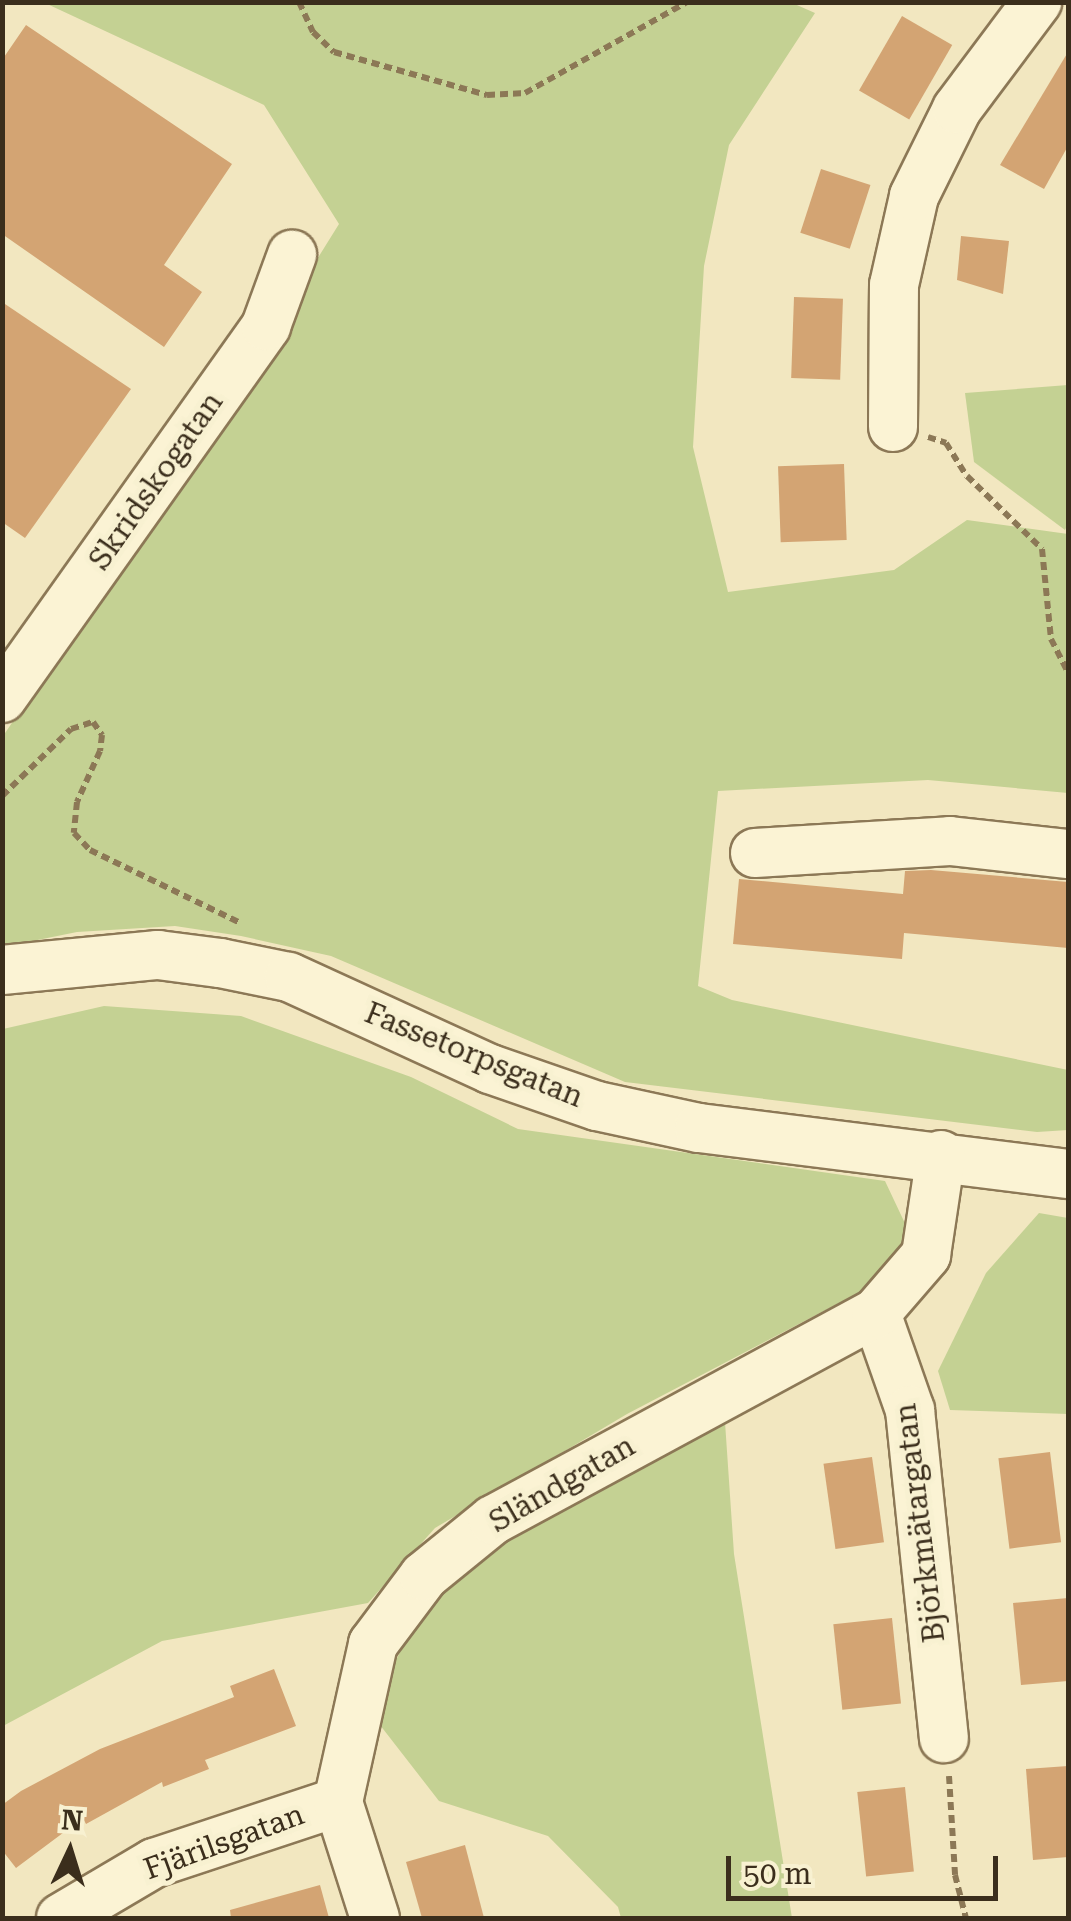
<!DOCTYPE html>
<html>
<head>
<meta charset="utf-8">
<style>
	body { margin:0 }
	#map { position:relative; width:1071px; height:1921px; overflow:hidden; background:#f2e7c0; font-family:"Roboto Serif",serif }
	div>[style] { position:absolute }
	.green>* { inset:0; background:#c4d193 }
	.building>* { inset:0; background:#d3a473; transform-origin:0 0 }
	.path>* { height:6px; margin-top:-3px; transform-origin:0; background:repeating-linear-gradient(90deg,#8c7856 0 8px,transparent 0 13px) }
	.roads { filter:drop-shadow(2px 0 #8c7856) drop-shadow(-2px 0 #8c7856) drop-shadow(0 2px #8c7856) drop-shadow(0 -2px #8c7856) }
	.minor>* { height:48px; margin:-24px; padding:0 24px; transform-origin:24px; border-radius:24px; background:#fbf3d4 }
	span { translate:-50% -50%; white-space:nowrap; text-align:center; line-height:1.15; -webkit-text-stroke:10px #f8f1d1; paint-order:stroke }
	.street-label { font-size:30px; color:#3b2e1c }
	.frame { position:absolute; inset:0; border:5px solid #3b2e1c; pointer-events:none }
	.north { position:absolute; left:20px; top:1801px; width:100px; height:100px; -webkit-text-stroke:8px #f8f1d1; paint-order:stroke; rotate:4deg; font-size:28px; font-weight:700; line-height:40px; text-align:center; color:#3b2e1c }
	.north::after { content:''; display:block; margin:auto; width:35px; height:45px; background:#3b2e1c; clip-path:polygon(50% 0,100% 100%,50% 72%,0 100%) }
	.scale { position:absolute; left:726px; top:1856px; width:272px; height:45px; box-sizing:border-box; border:5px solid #3b2e1c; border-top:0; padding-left:12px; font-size:30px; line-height:35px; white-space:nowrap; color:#3b2e1c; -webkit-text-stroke:8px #f8f1d1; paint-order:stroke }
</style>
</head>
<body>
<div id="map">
	<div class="green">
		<i style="clip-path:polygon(790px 2px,815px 13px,729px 145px,704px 266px,693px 447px,728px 592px,894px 570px,967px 520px,1068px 534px,1068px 793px,928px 780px,718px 791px,698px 986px,732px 1000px,1068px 1070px,1068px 1130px,1037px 1132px,625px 1082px,331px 956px,241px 936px,175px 926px,77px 932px,3px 947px,3px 736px,190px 463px,339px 224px,264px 105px,45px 3px)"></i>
		<i style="clip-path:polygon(1068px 385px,1068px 524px,1065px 530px,974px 462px,965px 393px)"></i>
		<i style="clip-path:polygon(104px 1006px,241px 1016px,411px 1077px,518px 1129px,885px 1181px,910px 1234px,896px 1260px,862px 1291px,627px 1414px,435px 1528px,368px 1603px,162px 1641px,3px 1726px,3px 1029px)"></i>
		<i style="clip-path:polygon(1039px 1213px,1068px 1218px,1068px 1414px,950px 1410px,938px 1371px,986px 1273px)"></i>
		<i style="clip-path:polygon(725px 1422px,734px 1554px,792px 1918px,621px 1918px,618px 1907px,548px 1836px,439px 1801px,380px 1725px,396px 1660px,425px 1605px,502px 1545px)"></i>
	</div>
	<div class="building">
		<i style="left:902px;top:16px;width:58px;height:86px;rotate:30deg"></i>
		<i style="clip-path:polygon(26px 25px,232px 164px,164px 265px,202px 292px,164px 347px,2px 234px,2px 60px)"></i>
		<i style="clip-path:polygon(1068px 52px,1068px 146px,1044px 189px,1000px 165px)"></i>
		<i style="left:821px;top:169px;width:52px;height:67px;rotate:18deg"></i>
		<i style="clip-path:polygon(961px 236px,1009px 241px,1003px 294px,957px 280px)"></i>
		<i style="left:794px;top:297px;width:49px;height:81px;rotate:2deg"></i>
		<i style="clip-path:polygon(2px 302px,131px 389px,25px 538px,2px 522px)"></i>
		<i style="left:844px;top:464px;width:76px;height:66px;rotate:88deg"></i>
		<i style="clip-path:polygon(931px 870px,1068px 882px,1068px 948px,904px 933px,902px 959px,733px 944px,739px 879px,903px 894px,905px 871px)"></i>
		<i style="left:1050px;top:1452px;width:91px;height:52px;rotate:83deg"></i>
		<i style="left:872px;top:1457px;width:86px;height:49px;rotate:82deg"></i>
		<i style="clip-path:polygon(1068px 1598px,1068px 1681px,1021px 1685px,1013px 1603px)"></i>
		<i style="left:892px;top:1618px;width:86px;height:59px;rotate:84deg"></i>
		<i style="clip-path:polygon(274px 1669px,296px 1726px,205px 1760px,209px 1769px,163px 1787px,162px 1782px,86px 1824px,83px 1818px,16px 1868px,2px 1850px,2px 1805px,21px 1791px,100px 1749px,234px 1697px,230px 1686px)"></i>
		<i style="clip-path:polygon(1068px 1766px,1068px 1857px,1033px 1860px,1026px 1769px)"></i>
		<i style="left:905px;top:1787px;width:85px;height:48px;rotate:84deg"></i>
		<i style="clip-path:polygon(465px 1845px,484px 1918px,422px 1918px,406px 1862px)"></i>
		<i style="clip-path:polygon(320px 1885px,329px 1918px,231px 1918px,230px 1910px)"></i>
	</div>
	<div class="path">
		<i style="left:299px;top:2px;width:33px;rotate:65deg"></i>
		<i style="left:313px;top:32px;width:29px;rotate:44deg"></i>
		<i style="left:334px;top:52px;width:159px;rotate:15.7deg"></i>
		<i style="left:487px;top:95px;width:38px;rotate:-3deg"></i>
		<i style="left:525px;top:93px;width:186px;rotate:-29.3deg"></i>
		<i style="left:928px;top:437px;width:19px;rotate:18deg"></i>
		<i style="left:946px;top:443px;width:39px;rotate:58deg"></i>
		<i style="left:967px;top:476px;width:105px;rotate:44.2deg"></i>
		<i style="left:1042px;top:549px;width:90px;rotate:84.3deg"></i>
		<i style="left:1051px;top:639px;width:38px;rotate:63deg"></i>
		<i style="left:2px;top:796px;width:96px;rotate:-44.2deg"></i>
		<i style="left:71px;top:729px;width:23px;rotate:-18deg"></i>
		<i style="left:93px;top:722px;width:16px;rotate:55deg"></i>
		<i style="left:102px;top:735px;width:16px;rotate:97deg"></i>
		<i style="left:100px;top:751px;width:56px;rotate:114.3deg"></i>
		<i style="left:77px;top:802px;width:31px;rotate:96deg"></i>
		<i style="left:74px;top:833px;width:23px;rotate:47deg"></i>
		<i style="left:90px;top:850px;width:165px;rotate:25.9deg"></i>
		<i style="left:949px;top:1776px;width:99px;rotate:86.5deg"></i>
		<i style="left:955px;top:1875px;width:44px;rotate:75.7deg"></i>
	</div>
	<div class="roads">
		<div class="minor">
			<i style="left:893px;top:427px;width:142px;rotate:-89.6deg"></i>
			<i style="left:894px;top:285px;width:91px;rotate:-77.3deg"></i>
			<i style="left:914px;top:196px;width:97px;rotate:-63.7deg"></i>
			<i style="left:957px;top:109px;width:134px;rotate:-53.2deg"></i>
			<i style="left:2px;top:698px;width:456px;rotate:-54.6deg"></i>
			<i style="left:266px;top:326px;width:76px;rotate:-69.9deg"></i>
			<i style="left:755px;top:853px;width:195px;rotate:-3.5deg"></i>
			<i style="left:950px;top:841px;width:119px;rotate:6.3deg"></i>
			<i style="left:2px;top:970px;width:157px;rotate:-5.5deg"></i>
			<i style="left:158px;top:955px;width:63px;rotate:7.4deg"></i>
			<i style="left:220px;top:963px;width:70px;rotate:11.5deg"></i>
			<i style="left:289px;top:977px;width:221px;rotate:24.6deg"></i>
			<i style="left:490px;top:1069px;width:113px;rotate:19.1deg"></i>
			<i style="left:597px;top:1106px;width:104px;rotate:12.2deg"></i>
			<i style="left:699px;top:1128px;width:372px;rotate:7.1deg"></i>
			<i style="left:876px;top:1313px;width:103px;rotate:70.7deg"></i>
			<i style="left:910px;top:1410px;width:330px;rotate:84.1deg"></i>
			<i style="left:61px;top:1918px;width:108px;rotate:-30.6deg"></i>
			<i style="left:154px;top:1863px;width:194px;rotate:-18.3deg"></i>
			<i style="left:375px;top:1918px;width:122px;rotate:-107.7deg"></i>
			<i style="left:338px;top:1802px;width:162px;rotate:-77.5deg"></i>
			<i style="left:373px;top:1644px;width:85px;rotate:-53.1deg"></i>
			<i style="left:424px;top:1576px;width:89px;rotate:-39.1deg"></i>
			<i style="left:493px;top:1520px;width:435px;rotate:-28.4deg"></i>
			<i style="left:876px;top:1313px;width:77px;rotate:-49.2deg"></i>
			<i style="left:926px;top:1255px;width:101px;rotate:-81.5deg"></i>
		</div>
	</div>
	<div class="street-label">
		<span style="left:156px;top:481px;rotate:-55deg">Skridskogatan</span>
		<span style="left:474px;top:1055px;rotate:22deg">Fassetorpsgatan</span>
		<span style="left:562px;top:1484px;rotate:-30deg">Sländgatan</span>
		<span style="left:920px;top:1523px;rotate:-97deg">Björkmätargatan</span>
		<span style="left:224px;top:1842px;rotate:-20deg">Fjärilsgatan</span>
	</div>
	<div class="frame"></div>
	<div class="north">N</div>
	<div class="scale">50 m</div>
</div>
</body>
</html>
